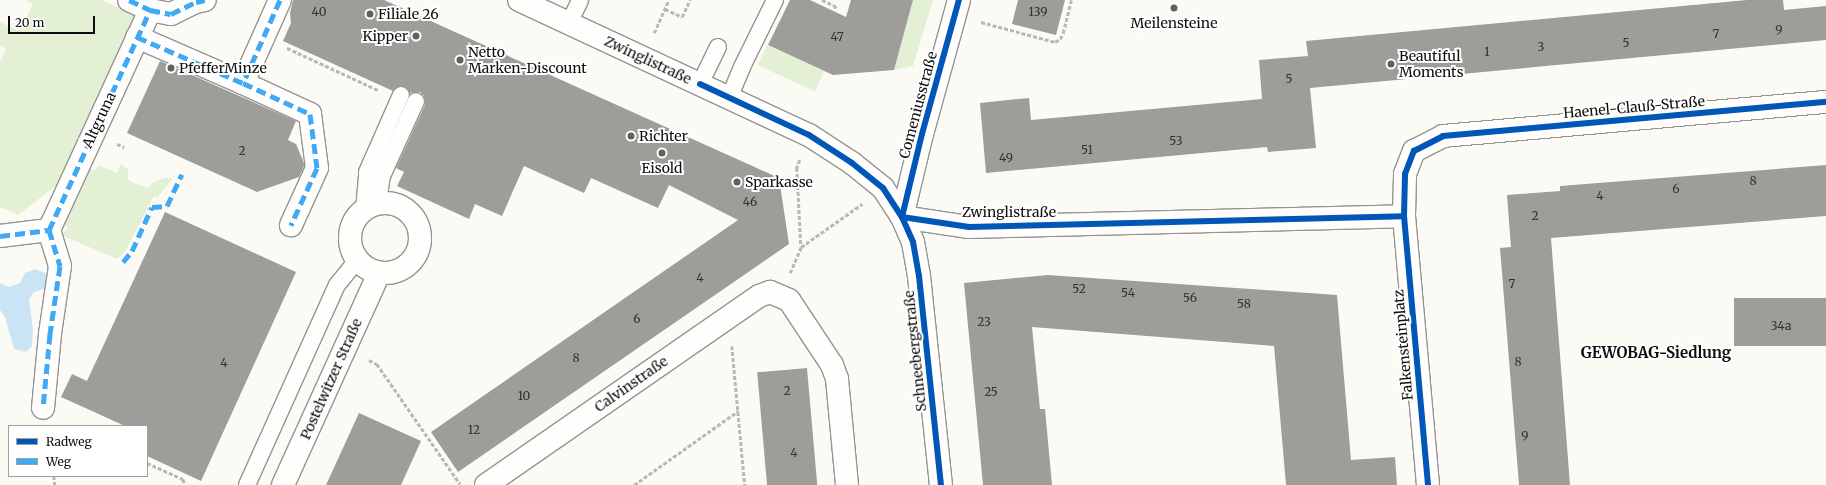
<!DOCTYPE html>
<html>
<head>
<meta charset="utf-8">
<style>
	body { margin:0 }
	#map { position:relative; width:1826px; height:485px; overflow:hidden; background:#fcfaf4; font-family:Merriweather,serif }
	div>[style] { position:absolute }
	.green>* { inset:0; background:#e4f0d4; transform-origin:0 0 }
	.water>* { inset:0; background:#cbe4f5 }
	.building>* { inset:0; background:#9f9d99; transform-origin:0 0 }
	.path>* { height:2.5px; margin-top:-1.25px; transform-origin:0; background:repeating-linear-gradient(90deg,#b8b8b7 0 4px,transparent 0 6px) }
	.roads { filter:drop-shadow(1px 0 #959492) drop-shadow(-1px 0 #959492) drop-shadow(0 1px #959492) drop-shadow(0 -1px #959492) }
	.service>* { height:16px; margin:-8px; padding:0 8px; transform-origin:8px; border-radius:8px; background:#fffefd }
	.pedestrian>* { height:22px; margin:-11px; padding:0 11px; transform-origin:11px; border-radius:11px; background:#fffefd }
	.minor>* { height:22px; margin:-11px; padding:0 11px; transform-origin:11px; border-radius:11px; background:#fffefd }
	.minor>.ring { margin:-11px; padding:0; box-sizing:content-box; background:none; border:22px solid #fffefd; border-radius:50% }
	.tertiary>* { height:22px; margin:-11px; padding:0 11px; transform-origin:11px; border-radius:11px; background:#fffefd }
	.quiet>* { height:5px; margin-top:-2.5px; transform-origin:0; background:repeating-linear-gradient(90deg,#3fa9f5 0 10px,transparent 0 15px) }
	.cycleway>* { height:6px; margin:-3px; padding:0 3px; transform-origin:3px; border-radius:3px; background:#0057b8 }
	.dots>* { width:11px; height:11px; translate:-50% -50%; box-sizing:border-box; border:2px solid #fff; border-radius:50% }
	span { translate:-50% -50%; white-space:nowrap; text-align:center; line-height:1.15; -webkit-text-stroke:4px #fff; paint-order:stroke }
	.number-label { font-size:12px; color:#323231 }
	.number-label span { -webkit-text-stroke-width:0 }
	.poi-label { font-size:14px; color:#0e0e0e }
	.left { translate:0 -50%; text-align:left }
	.right { translate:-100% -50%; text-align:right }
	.street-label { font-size:14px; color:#0e0e0e }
	.neighbourhood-label { font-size:15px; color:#0e0e0e; font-weight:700 }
	.legend { position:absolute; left:8px; top:425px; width:140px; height:52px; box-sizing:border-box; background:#fff; border:1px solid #9f9f9f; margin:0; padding:5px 7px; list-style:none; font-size:12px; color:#0e0e0e }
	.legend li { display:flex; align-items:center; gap:8px; height:20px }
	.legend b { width:20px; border:1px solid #9f9f9f }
	.scale { position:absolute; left:8px; top:16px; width:87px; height:18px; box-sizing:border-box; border:2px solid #0e0e0e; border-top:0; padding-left:5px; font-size:12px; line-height:14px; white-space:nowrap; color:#0e0e0e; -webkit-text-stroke:3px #fff; paint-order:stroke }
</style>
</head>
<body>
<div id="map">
	<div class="green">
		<i style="clip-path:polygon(25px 0,102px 0,135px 16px,57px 185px,18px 215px,0 207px,0 62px,6px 49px,0 46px,0 22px,20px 31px,33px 4px)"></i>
		<i style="clip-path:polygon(913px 0,933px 0,913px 66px,894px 70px)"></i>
		<i style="left:767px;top:45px;width:63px;height:22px;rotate:25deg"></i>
		<i style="clip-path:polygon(121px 164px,128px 169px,128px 179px,131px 182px,148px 188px,154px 182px,164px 178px,173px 178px,157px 198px,154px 196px,125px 252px,117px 259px,61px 235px,68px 228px,63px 224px,88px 170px,95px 170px,98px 165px,117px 173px)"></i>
	</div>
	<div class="water">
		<i style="clip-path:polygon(35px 269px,45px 273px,49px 282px,44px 289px,34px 292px,29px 299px,33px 330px,32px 346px,26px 352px,14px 349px,5px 317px,0 310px,0 283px,9px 287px,20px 283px,25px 273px)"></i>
	</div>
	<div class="building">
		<i style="clip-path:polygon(293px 0,384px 0,779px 178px,789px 244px,458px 472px,431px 432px,738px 220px,669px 185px,658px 208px,591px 178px,584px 193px,524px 166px,502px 216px,475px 204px,469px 219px,397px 186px,404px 172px,396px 168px,425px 105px,424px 96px,420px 92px,410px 93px,404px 86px,400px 86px,393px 91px,283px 41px,291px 23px,290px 13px)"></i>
		<i style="clip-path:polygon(790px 0,810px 0,846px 17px,851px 0,913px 0,894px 70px,833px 75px,768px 45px)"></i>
		<i style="clip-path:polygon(1018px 0,1065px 0,1056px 35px,1012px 24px)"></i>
		<i style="clip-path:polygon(1747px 0,1783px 0,1784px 10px,1826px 6px,1826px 40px,1310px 88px,1316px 148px,1268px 152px,1267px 147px,986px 173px,980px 103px,1029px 98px,1031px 120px,1262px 99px,1259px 60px,1308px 56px,1306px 41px)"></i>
		<i style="clip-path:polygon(160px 61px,296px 121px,288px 140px,296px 144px,304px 163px,304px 166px,299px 177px,257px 192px,127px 133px)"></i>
		<i style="clip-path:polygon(1826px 165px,1826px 216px,1551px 238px,1570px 485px,1519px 485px,1500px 248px,1511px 247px,1507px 195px,1560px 191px,1560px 186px)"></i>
		<i style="clip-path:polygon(165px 212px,296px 272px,201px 481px,147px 456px,147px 426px,125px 426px,61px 397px,72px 374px,87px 381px)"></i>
		<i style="clip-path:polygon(1048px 275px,1337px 295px,1351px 460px,1395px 457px,1397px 485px,1286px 485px,1274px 346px,1032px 327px,1040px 409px,1045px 409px,1052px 485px,983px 485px,964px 283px)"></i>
		<i style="left:1826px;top:298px;width:48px;height:92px;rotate:90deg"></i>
		<i style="left:807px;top:368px;width:118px;height:50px;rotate:85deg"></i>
		<i style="clip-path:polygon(359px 413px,421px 441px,401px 485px,326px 485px)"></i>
	</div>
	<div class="path">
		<i style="left:822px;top:0;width:13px;rotate:23deg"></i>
		<i style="left:834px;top:5px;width:5px;rotate:53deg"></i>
		<i style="left:665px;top:9px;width:19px;rotate:25deg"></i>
		<i style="left:682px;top:17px;width:19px;rotate:-65deg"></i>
		<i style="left:981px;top:22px;width:77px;rotate:15.1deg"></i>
		<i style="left:1055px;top:42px;width:6px;rotate:-31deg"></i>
		<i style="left:1060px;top:39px;width:7px;rotate:-63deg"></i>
		<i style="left:1063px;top:33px;width:34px;rotate:-76deg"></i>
		<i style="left:654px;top:33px;width:36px;rotate:-66deg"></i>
		<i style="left:287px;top:48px;width:100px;rotate:24.8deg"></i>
		<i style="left:117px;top:144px;width:8px;rotate:23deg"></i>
		<i style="left:800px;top:160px;width:9px;rotate:111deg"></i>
		<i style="left:797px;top:168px;width:78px;rotate:87.1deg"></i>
		<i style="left:790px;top:273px;width:28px;rotate:-67deg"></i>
		<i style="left:801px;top:247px;width:75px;rotate:-35.2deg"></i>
		<i style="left:732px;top:346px;width:140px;rotate:84.7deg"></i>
		<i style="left:369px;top:360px;width:9px;rotate:27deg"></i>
		<i style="left:377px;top:364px;width:146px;rotate:55.3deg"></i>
		<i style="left:147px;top:463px;width:39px;rotate:24deg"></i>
		<i style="left:183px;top:479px;width:6px;rotate:72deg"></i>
		<i style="left:54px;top:476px;width:9px;rotate:84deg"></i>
		<i style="left:634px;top:485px;width:128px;rotate:-35.4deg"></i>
	</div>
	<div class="roads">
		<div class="service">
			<i style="left:569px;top:23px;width:25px;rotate:-64deg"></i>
			<i style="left:700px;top:84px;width:41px;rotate:-64.1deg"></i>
			<i style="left:729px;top:98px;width:34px;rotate:-67deg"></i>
			<i style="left:742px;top:67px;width:75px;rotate:-63.8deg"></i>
			<i style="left:378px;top:203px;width:27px;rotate:-82deg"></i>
			<i style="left:382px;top:176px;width:82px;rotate:-65.6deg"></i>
			<i style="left:364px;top:210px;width:38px;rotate:-85deg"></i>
			<i style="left:367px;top:172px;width:84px;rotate:-66.2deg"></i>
			<i style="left:247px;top:485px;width:219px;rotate:-65.8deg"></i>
			<i style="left:337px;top:285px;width:32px;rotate:-51deg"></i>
		</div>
		<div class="pedestrian">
			<i style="left:129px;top:0;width:23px;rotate:25deg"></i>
			<i style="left:150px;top:10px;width:21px;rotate:11deg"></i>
			<i style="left:171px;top:14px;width:28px;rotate:-26deg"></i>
			<i style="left:196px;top:2px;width:9px;rotate:-13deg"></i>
			<i style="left:280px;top:0;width:91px;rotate:114deg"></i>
			<i style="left:243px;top:83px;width:74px;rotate:24.8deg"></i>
			<i style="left:310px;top:114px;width:54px;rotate:82.6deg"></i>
			<i style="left:317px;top:168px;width:63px;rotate:114.5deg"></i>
			<i style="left:137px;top:37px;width:116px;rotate:23.5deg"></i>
			<i style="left:49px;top:230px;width:242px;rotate:-65.3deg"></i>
			<i style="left:0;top:236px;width:49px;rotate:-7deg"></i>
			<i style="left:49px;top:230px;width:38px;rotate:73deg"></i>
			<i style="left:60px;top:266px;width:69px;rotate:98.4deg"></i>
			<i style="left:50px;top:334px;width:74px;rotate:95.4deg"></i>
		</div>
		<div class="minor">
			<i style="left:959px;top:0;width:139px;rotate:105.4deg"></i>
			<i style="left:922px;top:134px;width:85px;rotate:103.5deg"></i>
			<i style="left:902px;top:217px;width:68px;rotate:8.5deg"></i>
			<i style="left:969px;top:227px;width:435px;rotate:-1.4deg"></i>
			<i class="ring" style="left:350px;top:203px;width:48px;height:48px"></i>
			<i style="left:283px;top:485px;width:233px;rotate:-65.6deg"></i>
			<i style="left:486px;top:485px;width:332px;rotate:-34.7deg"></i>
			<i style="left:759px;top:296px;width:12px;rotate:-20deg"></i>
			<i style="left:770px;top:292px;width:21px;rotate:23deg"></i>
			<i style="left:789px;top:300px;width:78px;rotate:56.5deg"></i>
			<i style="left:832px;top:365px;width:15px;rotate:70deg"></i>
			<i style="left:837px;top:379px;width:106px;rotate:84.6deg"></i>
			<i style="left:1428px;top:485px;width:270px;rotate:-95.1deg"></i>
			<i style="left:1404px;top:216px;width:42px;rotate:-88.6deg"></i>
			<i style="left:1405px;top:174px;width:25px;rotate:-69deg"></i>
			<i style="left:1414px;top:151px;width:33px;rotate:-27deg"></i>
			<i style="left:1443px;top:136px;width:385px;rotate:-5.1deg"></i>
		</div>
		<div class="tertiary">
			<i style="left:519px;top:0;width:320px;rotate:25deg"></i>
			<i style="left:809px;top:135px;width:51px;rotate:33.1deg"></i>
			<i style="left:852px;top:163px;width:40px;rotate:39deg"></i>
			<i style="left:883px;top:188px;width:35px;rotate:57deg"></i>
			<i style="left:902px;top:217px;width:27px;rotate:66deg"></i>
			<i style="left:913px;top:242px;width:35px;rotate:80deg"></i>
			<i style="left:919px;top:276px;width:210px;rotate:84deg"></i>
		</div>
	</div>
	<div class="quiet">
		<i style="left:129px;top:0;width:23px;rotate:25deg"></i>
		<i style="left:150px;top:10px;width:21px;rotate:11deg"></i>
		<i style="left:171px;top:14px;width:28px;rotate:-26deg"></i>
		<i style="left:196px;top:2px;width:9px;rotate:-13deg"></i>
		<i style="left:280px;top:0;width:91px;rotate:114deg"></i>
		<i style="left:243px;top:83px;width:74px;rotate:24.8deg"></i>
		<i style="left:310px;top:114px;width:54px;rotate:82.6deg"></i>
		<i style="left:317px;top:168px;width:63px;rotate:114.5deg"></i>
		<i style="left:137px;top:37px;width:116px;rotate:23.5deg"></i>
		<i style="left:49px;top:230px;width:242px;rotate:-65.3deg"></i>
		<i style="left:0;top:236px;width:49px;rotate:-7deg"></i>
		<i style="left:49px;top:230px;width:38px;rotate:73deg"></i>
		<i style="left:60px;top:266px;width:69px;rotate:98.4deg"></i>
		<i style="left:50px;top:334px;width:74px;rotate:95.4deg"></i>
		<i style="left:123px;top:262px;width:14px;rotate:-51deg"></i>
		<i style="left:132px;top:251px;width:48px;rotate:-65.6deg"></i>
		<i style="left:152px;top:207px;width:15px;rotate:-4deg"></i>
		<i style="left:167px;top:206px;width:35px;rotate:-65deg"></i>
	</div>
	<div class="cycleway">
		<i style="left:700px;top:84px;width:120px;rotate:25.1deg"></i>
		<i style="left:809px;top:135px;width:51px;rotate:33.1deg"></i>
		<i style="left:852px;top:163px;width:40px;rotate:39deg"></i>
		<i style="left:883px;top:188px;width:35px;rotate:57deg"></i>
		<i style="left:902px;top:217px;width:27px;rotate:66deg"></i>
		<i style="left:913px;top:242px;width:35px;rotate:80deg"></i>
		<i style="left:919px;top:276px;width:210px;rotate:84deg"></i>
		<i style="left:902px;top:217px;width:68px;rotate:8.5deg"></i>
		<i style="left:969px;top:227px;width:435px;rotate:-1.4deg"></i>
		<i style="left:902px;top:217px;width:85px;rotate:-76.5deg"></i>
		<i style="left:922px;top:134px;width:139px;rotate:-74.6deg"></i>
		<i style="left:1428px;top:485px;width:270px;rotate:-95.1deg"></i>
		<i style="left:1404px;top:216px;width:42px;rotate:-88.6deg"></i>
		<i style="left:1405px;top:174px;width:25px;rotate:-69deg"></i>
		<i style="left:1414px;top:151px;width:33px;rotate:-27deg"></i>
		<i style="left:1443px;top:136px;width:385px;rotate:-5.1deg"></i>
	</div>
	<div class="dots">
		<i style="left:1174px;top:8px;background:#61615e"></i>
		<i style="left:370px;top:14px;background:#61615e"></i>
		<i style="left:416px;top:36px;background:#61615e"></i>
		<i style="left:460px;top:60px;background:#61615e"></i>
		<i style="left:1391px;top:64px;background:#61615e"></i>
		<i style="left:171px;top:68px;background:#61615e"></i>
		<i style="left:631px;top:136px;background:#61615e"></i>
		<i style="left:662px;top:153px;background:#61615e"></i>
		<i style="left:737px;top:182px;background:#61615e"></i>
	</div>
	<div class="number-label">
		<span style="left:319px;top:12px">40</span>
		<span style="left:1038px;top:12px">139</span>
		<span style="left:1779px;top:30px">9</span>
		<span style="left:1716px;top:34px">7</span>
		<span style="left:837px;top:37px">47</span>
		<span style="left:1626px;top:43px">5</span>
		<span style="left:1541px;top:47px">3</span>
		<span style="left:1487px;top:52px">1</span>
		<span style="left:1289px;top:79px">5</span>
		<span style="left:1176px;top:141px">53</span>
		<span style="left:1087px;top:150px">51</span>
		<span style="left:242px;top:151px">2</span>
		<span style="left:1006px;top:158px">49</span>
		<span style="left:1753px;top:181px">8</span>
		<span style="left:1676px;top:189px">6</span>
		<span style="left:1600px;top:196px">4</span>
		<span style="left:750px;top:202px">46</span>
		<span style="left:1535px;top:216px">2</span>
		<span style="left:700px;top:278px">4</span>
		<span style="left:1512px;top:284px">7</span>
		<span style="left:1079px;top:289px">52</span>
		<span style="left:1128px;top:293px">54</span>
		<span style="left:1190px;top:298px">56</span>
		<span style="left:1244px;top:304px">58</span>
		<span style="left:637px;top:319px">6</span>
		<span style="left:984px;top:322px">23</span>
		<span style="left:1781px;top:326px">34a</span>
		<span style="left:576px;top:358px">8</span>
		<span style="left:1518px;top:362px">8</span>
		<span style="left:224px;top:363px">4</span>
		<span style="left:787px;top:391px">2</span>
		<span style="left:991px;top:392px">25</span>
		<span style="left:524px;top:396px">10</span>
		<span style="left:474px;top:430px">12</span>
		<span style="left:1525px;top:436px">9</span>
		<span style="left:794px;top:453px">4</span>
	</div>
	<div class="poi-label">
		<span class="left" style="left:378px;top:14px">Filiale 26</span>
		<span style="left:1174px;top:23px">Meilensteine</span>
		<span class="right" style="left:408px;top:36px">Kipper</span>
		<span class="left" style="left:468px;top:60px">Netto<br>Marken-Discount</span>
		<span class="left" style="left:1399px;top:64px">Beautiful<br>Moments</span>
		<span class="left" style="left:179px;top:68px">PfefferMinze</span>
		<span class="left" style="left:639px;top:136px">Richter</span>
		<span style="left:662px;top:168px">Eisold</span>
		<span class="left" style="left:745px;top:182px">Sparkasse</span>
	</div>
	<div class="street-label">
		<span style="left:648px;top:60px;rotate:25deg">Zwinglistraße</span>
		<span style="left:918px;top:105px;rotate:-75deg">Comeniusstraße</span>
		<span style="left:1634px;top:107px;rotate:-5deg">Haenel-Clauß-Straße</span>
		<span style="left:99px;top:120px;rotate:-65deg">Altgruna</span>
		<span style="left:1009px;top:212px">Zwinglistraße</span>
		<span style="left:1403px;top:345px;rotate:-95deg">Falkensteinplatz</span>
		<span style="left:915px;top:351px;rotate:-96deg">Schneebergstraße</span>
		<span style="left:331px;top:379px;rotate:-66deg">Postelwitzer Straße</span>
		<span style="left:631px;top:384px;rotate:-35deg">Calvinstraße</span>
	</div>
	<div class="neighbourhood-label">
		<span style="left:1656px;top:353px">GEWOBAG-Siedlung</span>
	</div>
	<ul class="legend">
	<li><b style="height:5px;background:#0057b8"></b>Radweg</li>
	<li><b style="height:5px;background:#3fa9f5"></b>Weg</li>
	</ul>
	<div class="scale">20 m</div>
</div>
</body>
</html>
